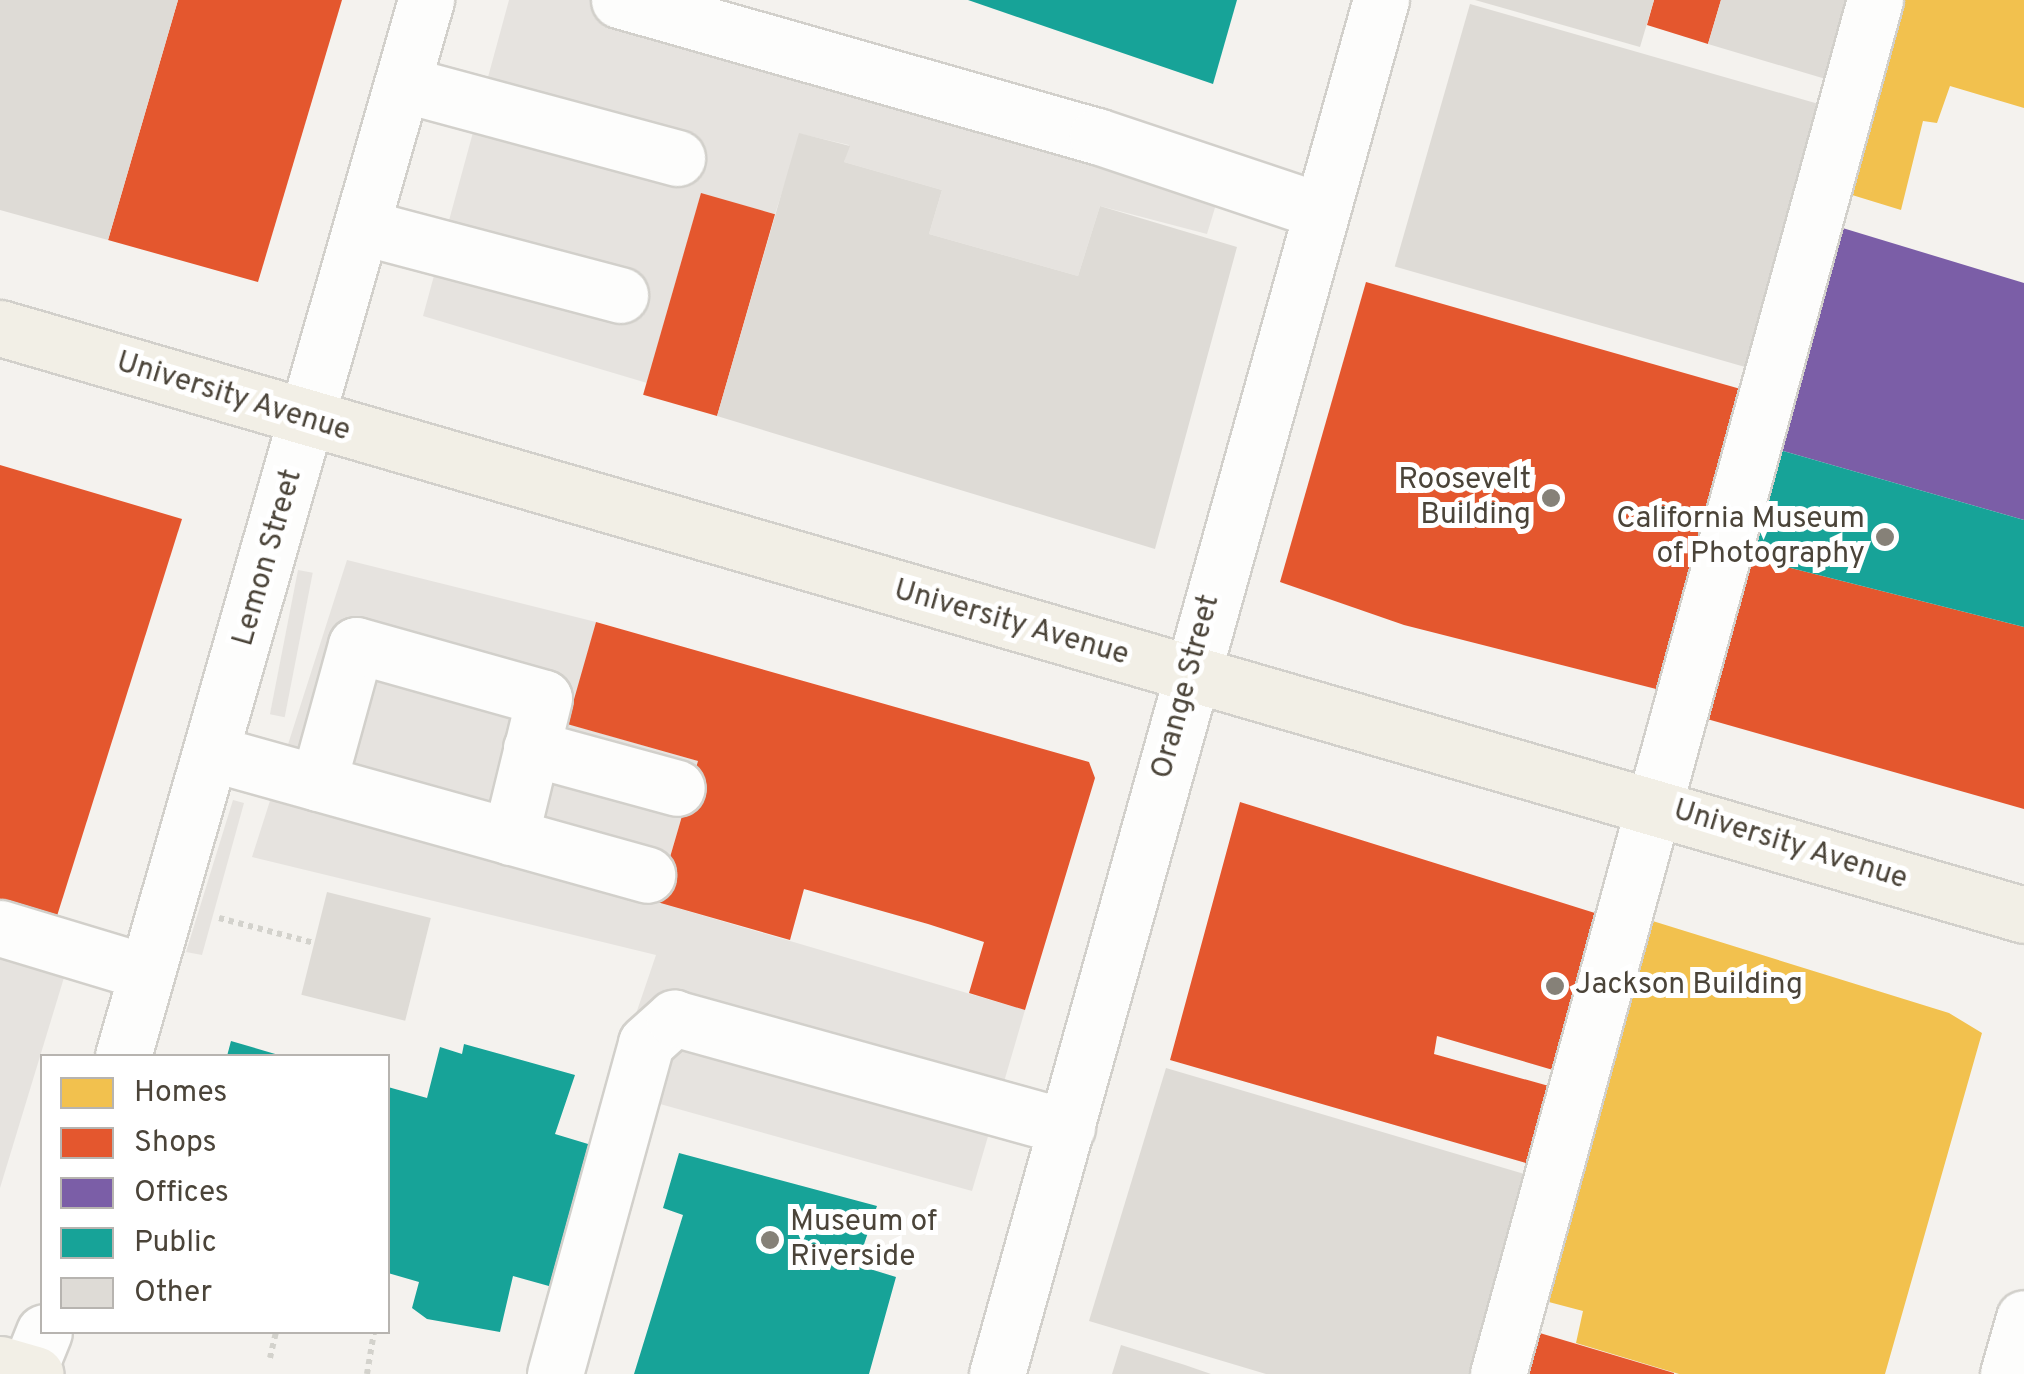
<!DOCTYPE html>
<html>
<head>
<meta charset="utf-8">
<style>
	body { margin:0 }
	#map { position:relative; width:2024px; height:1374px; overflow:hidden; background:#f4f2ee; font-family:Overpass,sans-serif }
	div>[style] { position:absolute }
	.parking>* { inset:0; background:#e6e3df; transform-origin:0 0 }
	.homes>* { inset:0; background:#f2c14e }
	.shops>* { inset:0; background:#e4572e; transform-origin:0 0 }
	.offices>* { inset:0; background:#7b5ea7 }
	.public>* { inset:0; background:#17a398 }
	.building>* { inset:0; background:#dedbd6; transform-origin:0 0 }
	.path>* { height:6px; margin-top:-3px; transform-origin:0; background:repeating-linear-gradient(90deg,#d3d2cc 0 5px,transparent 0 10px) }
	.roads { filter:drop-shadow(2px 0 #d2d0cb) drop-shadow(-2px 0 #d2d0cb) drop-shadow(0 2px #d2d0cb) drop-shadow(0 -2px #d2d0cb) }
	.minor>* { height:55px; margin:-27.5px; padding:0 27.5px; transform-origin:27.5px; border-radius:27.5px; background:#fdfdfc }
	.major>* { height:55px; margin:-27.5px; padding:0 27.5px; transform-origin:27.5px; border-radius:27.5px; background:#f2efe6 }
	.dots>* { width:28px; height:28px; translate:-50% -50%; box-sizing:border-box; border:5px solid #fff; border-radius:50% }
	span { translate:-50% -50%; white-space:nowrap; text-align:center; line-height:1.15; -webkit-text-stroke:10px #fff; paint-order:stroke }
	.street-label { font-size:30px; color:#4b4439 }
	.poi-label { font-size:30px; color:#4b4439 }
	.right { translate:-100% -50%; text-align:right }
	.left { translate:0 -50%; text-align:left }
	.legend { position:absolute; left:40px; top:1054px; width:350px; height:280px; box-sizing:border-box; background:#fff; border:2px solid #b7b4b0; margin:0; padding:12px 18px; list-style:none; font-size:30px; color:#4b4439 }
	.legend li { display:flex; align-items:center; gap:20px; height:50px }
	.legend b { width:50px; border:2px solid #b7b4b0 }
</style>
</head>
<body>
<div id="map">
	<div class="parking">
		<i style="clip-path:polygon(509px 0,711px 0,1231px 155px,1207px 234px,1100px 206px,1078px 276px,929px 234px,942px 190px,844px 162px,849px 145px,801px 134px,775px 214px,701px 194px,647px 383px,423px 316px)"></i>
		<i style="clip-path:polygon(347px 560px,596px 622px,568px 724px,698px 761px,657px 902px,1025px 1010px,972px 1191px,610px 1090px,656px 955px,252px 857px)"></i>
		<i style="left:298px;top:570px;width:15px;height:147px;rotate:11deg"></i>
		<i style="clip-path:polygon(233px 800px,244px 803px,202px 955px,186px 952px)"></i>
		<i style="clip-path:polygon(0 952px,66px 971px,0 1188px)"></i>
	</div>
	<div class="homes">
		<i style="clip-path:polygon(1867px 0,2024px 0,2024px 108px,1950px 86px,1937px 123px,1923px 121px,1901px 210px,1813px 183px)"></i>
		<i style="clip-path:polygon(1643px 918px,1949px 1013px,1982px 1033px,1885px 1374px,1679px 1374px,1576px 1343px,1583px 1311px,1545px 1301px)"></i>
	</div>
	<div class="shops">
		<i style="clip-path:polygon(178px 0,342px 0,258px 282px,108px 240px)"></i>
		<i style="clip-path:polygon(1654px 0,1721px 0,1708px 44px,1647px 25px)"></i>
		<i style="left:701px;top:193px;width:77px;height:210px;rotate:16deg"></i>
		<i style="clip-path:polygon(1366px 282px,1744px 390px,1664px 691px,1404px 625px,1280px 582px)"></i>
		<i style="clip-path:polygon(0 465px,182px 519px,57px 916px,0 899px)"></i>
		<i style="clip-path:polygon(1740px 555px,2024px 627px,2024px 809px,1693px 715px)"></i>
		<i style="clip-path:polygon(596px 622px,1089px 762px,1095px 778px,1025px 1010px,969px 993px,984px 942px,928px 924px,804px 889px,790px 940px,657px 902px,698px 761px,567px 724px)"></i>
		<i style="clip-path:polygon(1240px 802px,1614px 919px,1570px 1075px,1437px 1036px,1434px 1054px,1563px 1090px,1543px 1168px,1170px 1060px)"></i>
		<i style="clip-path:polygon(1533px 1331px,1674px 1373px,1674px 1374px,1521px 1374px)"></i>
	</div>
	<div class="offices">
		<i style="clip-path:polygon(1836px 226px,2024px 283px,2024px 520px,1773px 448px)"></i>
	</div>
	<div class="public">
		<i style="clip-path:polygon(968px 0,1237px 0,1213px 84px)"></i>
		<i style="clip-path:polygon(1773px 448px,2024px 520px,2024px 627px,1740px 555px)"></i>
		<i style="clip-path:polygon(231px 1041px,282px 1056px,227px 1056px)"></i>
		<i style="clip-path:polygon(464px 1044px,575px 1075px,555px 1134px,598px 1147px,556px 1288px,513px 1276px,500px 1332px,427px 1319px,412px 1308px,419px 1282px,388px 1273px,388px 1087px,427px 1098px,440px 1047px,462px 1054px)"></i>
		<i style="clip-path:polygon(679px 1153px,877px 1206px,857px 1265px,896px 1277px,869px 1374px,634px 1374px,683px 1215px,663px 1208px)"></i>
	</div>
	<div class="building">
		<i style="clip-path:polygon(0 0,178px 0,108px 240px,0 210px)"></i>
		<i style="clip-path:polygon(1475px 0,1654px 0,1640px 47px)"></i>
		<i style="clip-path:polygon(1721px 0,1864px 0,1839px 83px,1708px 44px)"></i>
		<i style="left:1470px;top:4px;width:369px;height:273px;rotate:16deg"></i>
		<i style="clip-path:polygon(799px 133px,850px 146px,844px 162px,942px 190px,929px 234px,1078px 276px,1100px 206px,1237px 247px,1155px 549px,717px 416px)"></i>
		<i style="left:327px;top:892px;width:107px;height:106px;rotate:14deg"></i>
		<i style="clip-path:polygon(1166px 1068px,1538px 1178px,1478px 1374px,1266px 1374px,1089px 1321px)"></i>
		<i style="clip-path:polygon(1121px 1345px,1185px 1365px,1211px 1374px,1112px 1374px)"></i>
	</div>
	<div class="path">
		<i style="left:219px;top:918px;width:98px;rotate:14.7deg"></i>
		<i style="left:270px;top:1358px;width:27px;rotate:-77deg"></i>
		<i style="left:367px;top:1374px;width:43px;rotate:-80.5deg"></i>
	</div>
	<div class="roads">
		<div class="minor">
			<i style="left:619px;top:0;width:497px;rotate:15.9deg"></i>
			<i style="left:1097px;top:136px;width:236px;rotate:18.5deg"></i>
			<i style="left:403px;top:84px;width:284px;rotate:15.1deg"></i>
			<i style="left:363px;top:227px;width:266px;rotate:14.8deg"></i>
			<i style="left:531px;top:748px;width:151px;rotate:15.3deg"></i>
			<i style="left:211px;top:753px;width:453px;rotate:15.6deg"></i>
			<i style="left:318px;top:783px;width:143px;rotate:-74.6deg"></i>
			<i style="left:356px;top:645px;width:195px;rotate:15.7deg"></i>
			<i style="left:544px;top:698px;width:143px;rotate:103.7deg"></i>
			<i style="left:0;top:928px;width:152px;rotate:16.8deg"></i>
			<i style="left:123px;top:1056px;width:1099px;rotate:-73.99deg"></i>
			<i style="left:27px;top:1374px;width:45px;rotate:-68deg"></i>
			<i style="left:555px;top:1374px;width:343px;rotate:-74.6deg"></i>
			<i style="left:646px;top:1043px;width:38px;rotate:-42deg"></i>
			<i style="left:674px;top:1018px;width:408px;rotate:15.5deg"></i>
			<i style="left:997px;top:1374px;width:1427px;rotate:-74.39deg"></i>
			<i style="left:1498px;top:1374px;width:1425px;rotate:-74.66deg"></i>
			<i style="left:2008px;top:1374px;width:58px;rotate:-74.1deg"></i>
		</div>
		<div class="major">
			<i style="left:0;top:328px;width:2107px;rotate:16.17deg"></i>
			<i style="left:0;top:1364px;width:37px;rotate:16deg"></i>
		</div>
	</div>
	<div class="dots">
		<i style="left:1551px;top:498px;background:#868178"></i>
		<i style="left:1885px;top:537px;background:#868178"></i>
		<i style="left:1555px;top:986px;background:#868178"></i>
		<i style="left:770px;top:1240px;background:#868178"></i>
	</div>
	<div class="street-label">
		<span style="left:233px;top:398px;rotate:17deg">University Avenue</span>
		<span style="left:269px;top:558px;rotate:-74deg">Lemon Street</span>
		<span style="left:1011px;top:624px;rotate:16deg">University Avenue</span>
		<span style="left:1187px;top:687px;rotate:-75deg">Orange Street</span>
		<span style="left:1790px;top:846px;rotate:17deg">University Avenue</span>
	</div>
	<div class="poi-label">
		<span class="right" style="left:1531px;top:498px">Roosevelt<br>Building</span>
		<span class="right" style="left:1865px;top:537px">California Museum<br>of Photography</span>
		<span class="left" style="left:1575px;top:986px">Jackson Building</span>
		<span class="left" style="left:790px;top:1240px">Museum of<br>Riverside</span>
	</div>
	<ul class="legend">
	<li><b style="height:28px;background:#f2c14e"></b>Homes</li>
	<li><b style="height:28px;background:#e4572e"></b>Shops</li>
	<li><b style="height:28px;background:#7b5ea7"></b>Offices</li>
	<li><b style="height:28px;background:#17a398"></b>Public</li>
	<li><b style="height:28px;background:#dedbd6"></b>Other</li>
	</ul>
</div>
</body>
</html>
